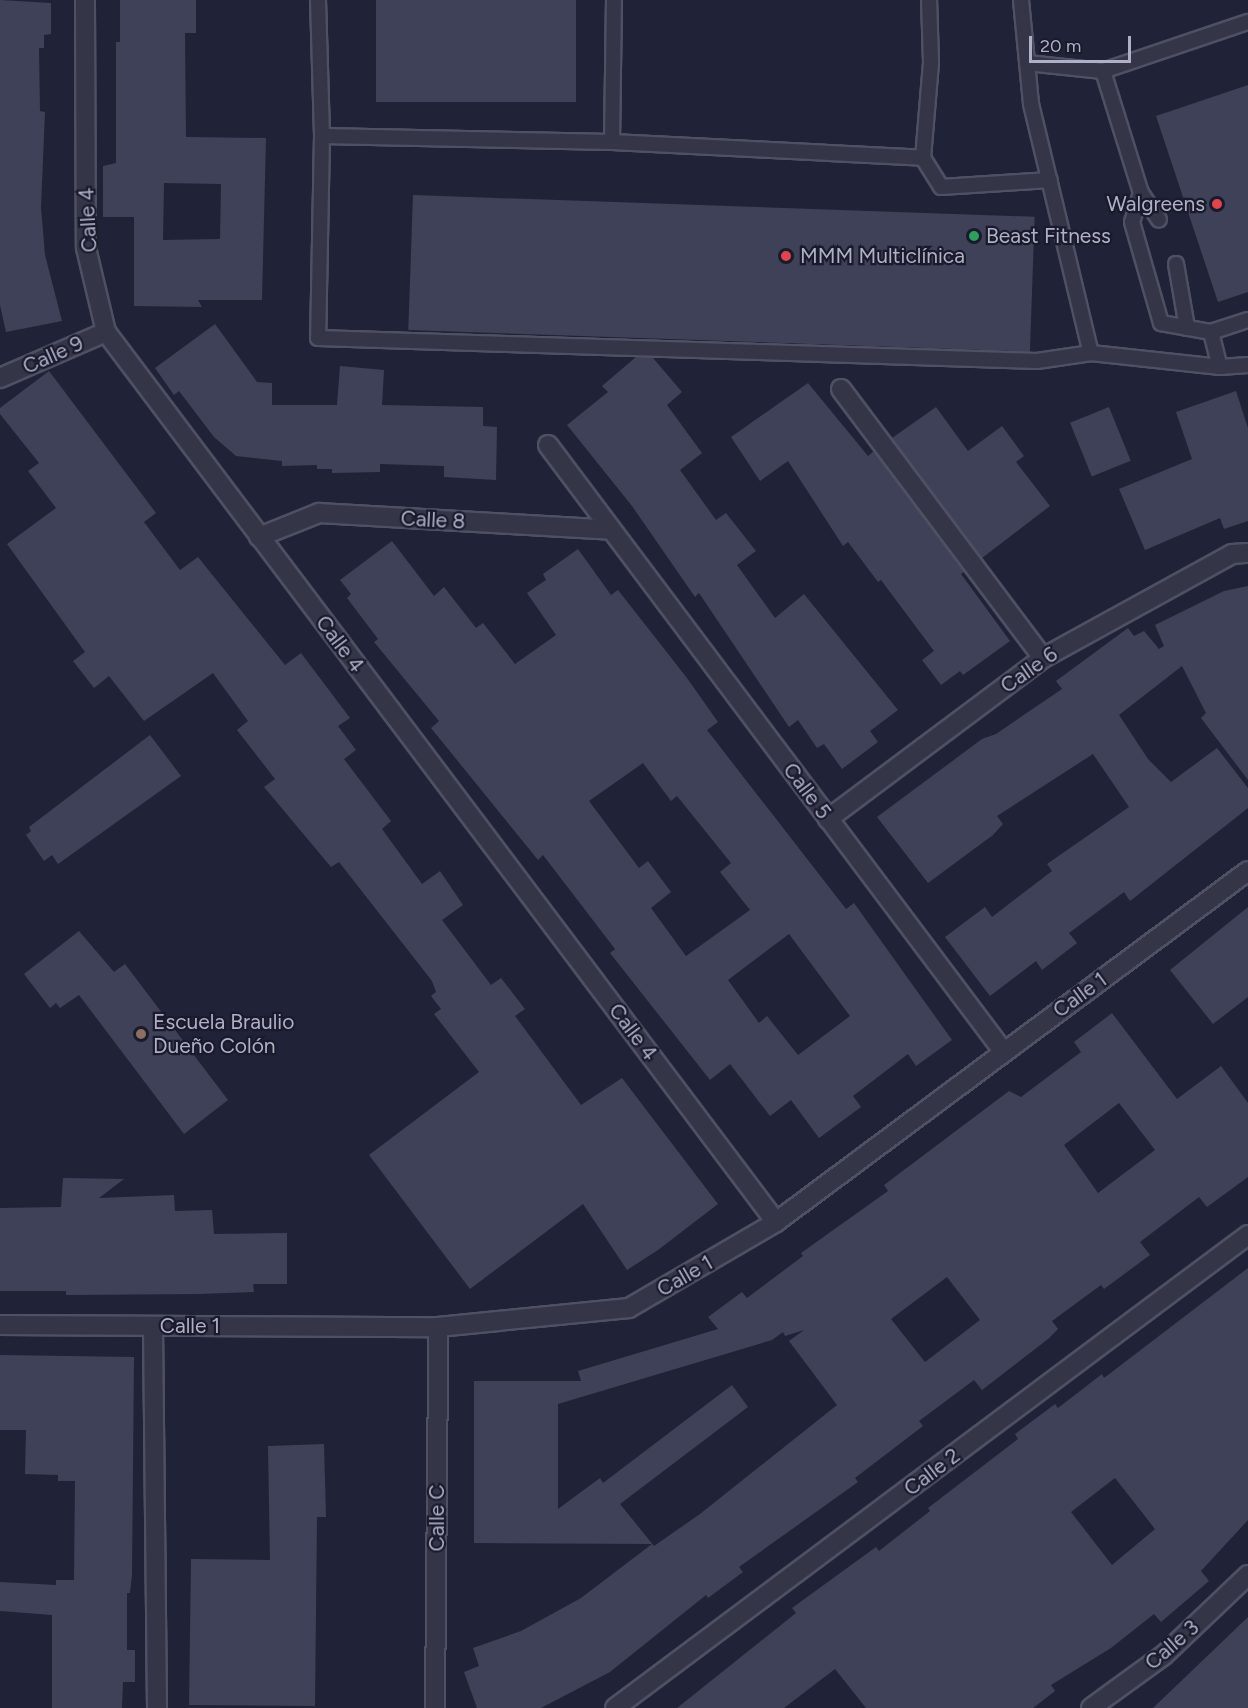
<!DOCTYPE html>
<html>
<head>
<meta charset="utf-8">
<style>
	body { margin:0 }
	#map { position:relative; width:1248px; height:1708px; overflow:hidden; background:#202337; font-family:Figtree,sans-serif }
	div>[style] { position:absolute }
	.building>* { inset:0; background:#3f4159; transform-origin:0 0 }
	.roads { filter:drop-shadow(2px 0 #4e5063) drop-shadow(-2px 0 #4e5063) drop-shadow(0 2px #4e5063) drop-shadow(0 -2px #4e5063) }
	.service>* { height:14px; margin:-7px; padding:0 7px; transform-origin:7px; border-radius:7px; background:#343648 }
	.minor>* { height:18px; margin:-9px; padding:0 9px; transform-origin:9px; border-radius:9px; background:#343648 }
	.dots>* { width:16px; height:16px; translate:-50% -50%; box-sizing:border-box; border:3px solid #191b2c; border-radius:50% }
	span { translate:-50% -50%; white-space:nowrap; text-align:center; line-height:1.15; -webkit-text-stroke:4.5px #191b2c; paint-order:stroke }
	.poi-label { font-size:21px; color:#aeb0c5 }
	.right { translate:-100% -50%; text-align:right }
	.left { translate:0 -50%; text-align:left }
	.street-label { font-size:21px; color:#aeb0c5 }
	.scale { position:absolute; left:1029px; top:36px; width:102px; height:27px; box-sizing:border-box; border:3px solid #aeb0c5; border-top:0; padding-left:8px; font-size:18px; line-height:21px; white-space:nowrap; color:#aeb0c5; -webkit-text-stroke:4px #191b2c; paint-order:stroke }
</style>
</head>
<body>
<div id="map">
	<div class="building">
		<i style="clip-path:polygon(0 0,51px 3px,51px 34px,44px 35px,44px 48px,39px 48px,40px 111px,45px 112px,41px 207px,45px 255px,62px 321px,6px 332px,0 305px)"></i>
		<i style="clip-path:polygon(evenodd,120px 0,196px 0,196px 33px,185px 33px,186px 137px,266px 138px,262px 300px,198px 300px,202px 307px,134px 306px,134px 217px,103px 217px,103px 166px,116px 163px,116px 42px,120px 42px,120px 0,164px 183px,221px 184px,220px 239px,163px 240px,164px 183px)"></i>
		<i style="left:376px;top:0;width:200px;height:102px"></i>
		<i style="clip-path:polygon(1248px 85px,1248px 292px,1218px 302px,1156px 116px)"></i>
		<i style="left:413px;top:195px;width:622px;height:135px;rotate:2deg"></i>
		<i style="clip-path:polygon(215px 324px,257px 382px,272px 383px,272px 405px,337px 405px,340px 366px,384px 370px,382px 405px,483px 407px,483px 426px,497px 427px,496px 480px,444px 477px,444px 466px,380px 464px,380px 472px,332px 473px,332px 469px,317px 469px,317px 465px,282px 466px,282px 461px,236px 456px,214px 437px,179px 391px,174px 395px,155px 368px)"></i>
		<i style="clip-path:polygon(636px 357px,653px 358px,682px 392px,667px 405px,702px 453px,680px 470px,716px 520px,726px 513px,756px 551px,737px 565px,775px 618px,804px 594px,898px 710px,870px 731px,878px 742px,842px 769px,824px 744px,817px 748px,798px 720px,789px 727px,699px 593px,695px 597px,632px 506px,567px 425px,608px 392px,602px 386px)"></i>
		<i style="clip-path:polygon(49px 371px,156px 513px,144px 522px,180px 570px,198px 557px,285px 665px,301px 653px,350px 718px,338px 726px,356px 750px,344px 759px,391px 821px,382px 829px,422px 884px,440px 871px,463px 905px,442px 920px,491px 985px,501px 978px,525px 1009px,515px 1016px,581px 1105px,622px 1078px,718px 1204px,658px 1250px,627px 1270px,583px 1204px,470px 1289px,369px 1155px,479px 1072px,434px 1014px,441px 1009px,431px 996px,436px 992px,432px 981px,339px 862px,331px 867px,264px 787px,275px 779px,237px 730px,248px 721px,213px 673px,144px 721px,109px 676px,94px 688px,73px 661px,85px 652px,7px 544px,56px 508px,28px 471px,39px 463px,0 414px,0 408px)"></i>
		<i style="clip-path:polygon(808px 383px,868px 456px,874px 451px,964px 572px,961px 574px,1010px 641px,963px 675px,960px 671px,941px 685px,922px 660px,934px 651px,881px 580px,878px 582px,848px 542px,843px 546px,788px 461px,760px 481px,731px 437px)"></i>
		<i style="clip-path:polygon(1236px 391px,1248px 428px,1248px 521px,1224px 529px,1220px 518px,1145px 550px,1119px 489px,1192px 459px,1176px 412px)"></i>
		<i style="clip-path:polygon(936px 407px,968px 451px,1002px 426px,1024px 456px,1016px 462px,1050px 506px,982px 558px,892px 438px)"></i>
		<i style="left:1109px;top:407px;width:58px;height:42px;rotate:68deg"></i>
		<i style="clip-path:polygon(evenodd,392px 541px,434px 596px,444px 587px,476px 628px,483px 623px,515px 664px,556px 635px,527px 593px,546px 580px,543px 574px,578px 549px,611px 595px,618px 590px,687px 678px,718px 722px,707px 730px,846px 909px,854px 903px,952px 1040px,916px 1066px,908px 1054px,853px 1096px,861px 1107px,819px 1138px,791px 1100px,770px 1116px,730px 1064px,710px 1080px,610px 953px,615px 949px,543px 855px,538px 860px,431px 728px,439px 721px,374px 642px,378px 639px,347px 598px,351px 594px,340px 580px,392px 541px,643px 763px,671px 801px,677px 796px,731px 863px,720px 872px,750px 910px,686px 956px,651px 908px,671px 892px,648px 861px,639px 868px,589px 801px,643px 763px,392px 541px,789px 934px,850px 1016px,798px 1055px,767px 1016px,759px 1023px,728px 980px,789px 934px)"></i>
		<i style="clip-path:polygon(1248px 586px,1248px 780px,1201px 718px,1206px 713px,1182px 666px,1119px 715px,1148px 759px,1171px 782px,1217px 748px,1248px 788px,1248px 808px,1130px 901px,1124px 892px,1069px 933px,1077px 943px,1042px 970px,1036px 961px,990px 996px,945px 937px,985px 907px,992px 917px,1052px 871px,1047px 864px,1129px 807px,1093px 754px,997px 816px,1003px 824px,993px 835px,928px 883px,877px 817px,982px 739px,996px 734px,1062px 689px,1056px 681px,1128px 628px,1134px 636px,1144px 631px,1159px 649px,1164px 646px,1155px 625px,1224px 591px)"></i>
		<i style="clip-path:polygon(150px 735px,181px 776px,58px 864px,52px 855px,44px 861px,26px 835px,31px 831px,29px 827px)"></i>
		<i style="clip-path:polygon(1248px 907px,1248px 997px,1213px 1024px,1170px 970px)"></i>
		<i style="clip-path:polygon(79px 931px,114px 972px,125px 964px,228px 1100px,184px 1134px,79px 995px,60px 1008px,56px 1003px,50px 1008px,24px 974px)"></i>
		<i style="clip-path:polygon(evenodd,1112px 1013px,1177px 1099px,1221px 1066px,1248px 1103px,1248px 1177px,1207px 1207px,1199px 1197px,1140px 1242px,1150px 1255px,1104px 1289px,1101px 1285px,1052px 1321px,1058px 1329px,1048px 1339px,982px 1390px,974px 1380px,919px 1421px,923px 1426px,855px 1478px,858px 1482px,739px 1567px,743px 1572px,708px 1598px,706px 1595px,610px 1672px,541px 1708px,477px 1708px,464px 1672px,479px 1666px,473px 1648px,521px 1631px,581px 1598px,652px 1544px,474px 1543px,474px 1381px,581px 1381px,578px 1371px,718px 1329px,708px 1317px,742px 1292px,747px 1298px,803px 1256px,801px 1253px,888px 1191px,884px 1185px,1009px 1091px,1021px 1097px,1081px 1052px,1074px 1042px,1112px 1013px,1119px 1103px,1155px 1150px,1098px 1193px,1064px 1145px,1119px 1103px,1112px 1013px,947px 1277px,980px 1320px,925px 1362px,891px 1319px,947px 1277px,1112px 1013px,804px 1330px,789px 1341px,837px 1405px,700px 1514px,654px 1546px,620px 1504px,748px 1407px,732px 1385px,603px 1483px,600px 1478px,558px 1509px,558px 1404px,772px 1340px,783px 1332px,785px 1336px,804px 1330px)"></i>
		<i style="clip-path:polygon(63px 1178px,124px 1179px,99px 1198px,174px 1195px,175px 1211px,212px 1210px,214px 1234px,287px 1233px,287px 1284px,253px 1284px,254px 1292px,198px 1294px,66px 1295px,66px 1291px,0 1291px,0 1208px,61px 1207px)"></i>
		<i style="clip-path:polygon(evenodd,1248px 1268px,1248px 1520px,1201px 1571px,1209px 1581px,1161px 1622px,1154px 1614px,1111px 1648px,1051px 1685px,1055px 1691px,1033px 1708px,866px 1708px,835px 1669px,784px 1708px,677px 1708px,796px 1613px,792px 1608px,876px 1547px,879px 1551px,930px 1511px,928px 1508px,1018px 1439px,1015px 1434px,1055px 1404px,1058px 1408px,1102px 1374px,1104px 1378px,1248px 1268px,1115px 1478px,1155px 1529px,1112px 1565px,1071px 1512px,1115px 1478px)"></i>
		<i style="clip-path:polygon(0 1355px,134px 1357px,132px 1575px,130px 1593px,127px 1593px,127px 1650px,135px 1650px,135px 1682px,123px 1682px,122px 1708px,52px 1708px,52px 1615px,0 1611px,0 1582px,56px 1585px,56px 1580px,74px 1580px,75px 1481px,58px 1481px,58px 1475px,25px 1474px,26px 1430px,0 1430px)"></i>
		<i style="clip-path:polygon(324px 1444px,326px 1517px,317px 1517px,315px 1706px,189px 1705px,191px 1559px,270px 1560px,268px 1446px)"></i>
		<i style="clip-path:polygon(1248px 1617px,1248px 1708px,1153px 1708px)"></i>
	</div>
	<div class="roads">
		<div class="service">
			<i style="left:318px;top:0;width:136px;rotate:88.3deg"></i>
			<i style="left:322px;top:136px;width:290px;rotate:1.2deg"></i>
			<i style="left:612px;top:142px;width:311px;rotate:2.9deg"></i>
			<i style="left:923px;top:158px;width:34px;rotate:58deg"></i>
			<i style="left:941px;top:187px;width:109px;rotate:-3.7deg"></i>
			<i style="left:1021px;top:0;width:104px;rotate:84.5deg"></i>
			<i style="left:1031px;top:104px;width:256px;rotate:76.5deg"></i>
			<i style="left:1091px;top:353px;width:130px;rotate:6.2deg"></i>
			<i style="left:1220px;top:367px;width:28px;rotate:-4deg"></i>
			<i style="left:1027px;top:63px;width:76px;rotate:6deg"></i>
			<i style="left:1103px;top:71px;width:153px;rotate:-18.7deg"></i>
			<i style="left:1103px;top:71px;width:128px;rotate:72.7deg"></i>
			<i style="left:1141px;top:193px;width:30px;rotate:107deg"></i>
			<i style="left:1132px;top:222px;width:105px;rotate:74deg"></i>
			<i style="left:1161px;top:323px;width:51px;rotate:10.2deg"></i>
			<i style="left:1211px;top:332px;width:36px;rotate:76deg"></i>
			<i style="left:322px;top:136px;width:202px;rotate:91.1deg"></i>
			<i style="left:318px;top:338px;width:719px;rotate:1.83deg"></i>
			<i style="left:1037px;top:361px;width:55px;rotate:-8.4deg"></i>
			<i style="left:612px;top:142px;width:142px;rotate:-89.2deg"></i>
			<i style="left:923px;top:158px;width:96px;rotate:-85.2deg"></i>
			<i style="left:931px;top:62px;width:62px;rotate:-91.8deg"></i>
			<i style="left:1141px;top:193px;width:32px;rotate:56deg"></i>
			<i style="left:1176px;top:264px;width:65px;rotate:80.2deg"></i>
			<i style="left:1211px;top:332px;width:39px;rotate:-18deg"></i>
		</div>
		<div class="minor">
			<i style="left:85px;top:0;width:248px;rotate:89.8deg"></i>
			<i style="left:86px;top:248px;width:86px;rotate:76.6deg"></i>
			<i style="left:106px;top:332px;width:1114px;rotate:53.03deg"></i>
			<i style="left:0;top:378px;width:116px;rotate:-23.5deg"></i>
			<i style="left:841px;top:389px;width:336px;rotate:53.1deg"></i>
			<i style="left:548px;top:445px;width:758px;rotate:53.1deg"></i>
			<i style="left:259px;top:537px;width:65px;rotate:-21.8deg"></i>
			<i style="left:319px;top:513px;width:292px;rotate:3.3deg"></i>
			<i style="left:828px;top:819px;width:269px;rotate:-36.8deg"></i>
			<i style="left:1043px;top:658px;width:216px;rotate:-28.8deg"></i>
			<i style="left:1232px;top:554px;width:16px;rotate:-4deg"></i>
			<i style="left:0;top:1325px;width:438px;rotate:0.3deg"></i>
			<i style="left:438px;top:1327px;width:192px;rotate:-5.7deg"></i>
			<i style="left:629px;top:1308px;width:170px;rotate:-30.3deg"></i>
			<i style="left:776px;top:1222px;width:588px;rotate:-36.64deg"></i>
			<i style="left:153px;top:1326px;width:382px;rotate:89.4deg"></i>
			<i style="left:435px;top:1708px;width:381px;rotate:-89.5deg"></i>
			<i style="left:615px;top:1708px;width:790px;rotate:-36.77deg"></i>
			<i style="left:1091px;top:1708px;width:90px;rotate:-36deg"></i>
			<i style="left:1164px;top:1655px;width:116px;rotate:-43.6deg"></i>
		</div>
	</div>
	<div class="dots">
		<i style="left:1217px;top:204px;background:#e0444e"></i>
		<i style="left:974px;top:236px;background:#2e9e5b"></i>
		<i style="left:786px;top:256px;background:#e0444e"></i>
		<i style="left:141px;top:1034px;background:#8d6e63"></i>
	</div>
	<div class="poi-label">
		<span class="right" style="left:1205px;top:204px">Walgreens</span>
		<span class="left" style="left:986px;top:236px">Beast Fitness</span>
		<span class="left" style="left:800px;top:256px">MMM Multiclínica</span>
		<span class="left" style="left:153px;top:1034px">Escuela Braulio<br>Dueño Colón</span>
	</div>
	<div class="street-label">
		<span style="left:88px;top:220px;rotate:-93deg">Calle 4</span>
		<span style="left:53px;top:355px;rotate:-24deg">Calle 9</span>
		<span style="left:433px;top:520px;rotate:3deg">Calle 8</span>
		<span style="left:340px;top:644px;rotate:53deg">Calle 4</span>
		<span style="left:1029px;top:670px;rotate:-35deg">Calle 6</span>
		<span style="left:807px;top:791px;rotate:53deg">Calle 5</span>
		<span style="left:1080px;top:995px;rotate:-36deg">Calle 1</span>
		<span style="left:633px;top:1032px;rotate:53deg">Calle 4</span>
		<span style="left:685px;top:1276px;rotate:-30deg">Calle 1</span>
		<span style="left:190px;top:1326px">Calle 1</span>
		<span style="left:932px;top:1472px;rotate:-37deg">Calle 2</span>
		<span style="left:437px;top:1518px;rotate:-90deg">Calle C</span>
		<span style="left:1172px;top:1645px;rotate:-41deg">Calle 3</span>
	</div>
	<div class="scale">20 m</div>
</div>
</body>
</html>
